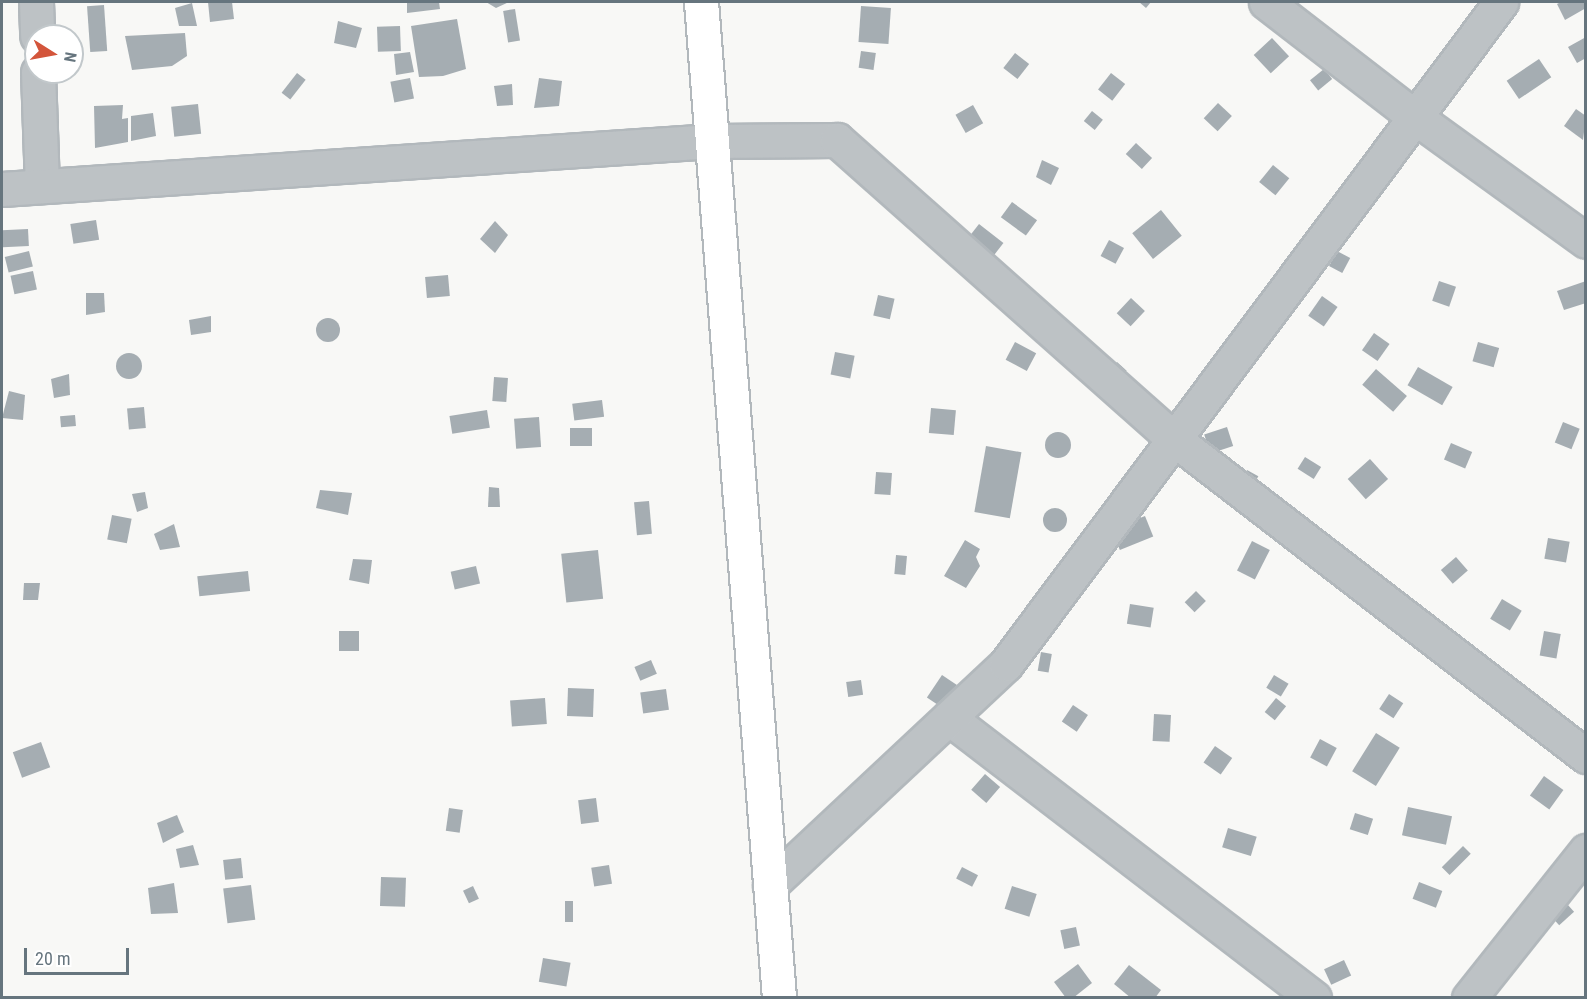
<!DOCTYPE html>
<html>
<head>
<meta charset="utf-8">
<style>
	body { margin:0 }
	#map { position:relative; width:1587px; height:999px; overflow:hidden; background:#f8f8f6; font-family:"Roboto Condensed",sans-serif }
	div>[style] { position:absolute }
	.building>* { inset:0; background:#a5adb2; transform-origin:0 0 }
	.round { border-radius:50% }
	.roads { filter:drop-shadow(2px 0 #b2b8bc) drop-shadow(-2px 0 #b2b8bc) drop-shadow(0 2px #b2b8bc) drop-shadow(0 -2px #b2b8bc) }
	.street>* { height:33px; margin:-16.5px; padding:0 16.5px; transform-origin:16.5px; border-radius:16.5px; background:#bdc2c5 }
	.secondary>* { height:33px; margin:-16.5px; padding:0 16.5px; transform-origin:16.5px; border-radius:16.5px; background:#fff }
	span { translate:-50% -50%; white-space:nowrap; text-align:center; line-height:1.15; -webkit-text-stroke:6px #fff; paint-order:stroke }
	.frame { position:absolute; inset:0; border:3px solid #66757e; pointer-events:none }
	.north { position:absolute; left:24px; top:24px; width:60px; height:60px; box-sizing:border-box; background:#fff; border:2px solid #c2c8cb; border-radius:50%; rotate:101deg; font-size:16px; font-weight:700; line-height:24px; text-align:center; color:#66757e }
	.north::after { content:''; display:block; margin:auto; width:21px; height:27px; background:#d3553b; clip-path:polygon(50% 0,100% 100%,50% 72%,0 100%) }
	.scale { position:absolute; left:24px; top:948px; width:105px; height:27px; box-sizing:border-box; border:3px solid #66757e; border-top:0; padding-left:8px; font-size:18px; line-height:21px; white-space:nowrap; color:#66757e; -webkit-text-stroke:4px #fff; paint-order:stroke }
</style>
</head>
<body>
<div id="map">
	<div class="building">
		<i style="clip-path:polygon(208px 2px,232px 2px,234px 19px,210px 22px)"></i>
		<i style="clip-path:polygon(407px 2px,439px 2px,440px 9px,407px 13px)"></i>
		<i style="clip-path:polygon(486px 2px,509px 2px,496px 8px)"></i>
		<i style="clip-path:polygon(1139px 2px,1151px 2px,1146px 8px)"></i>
		<i style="clip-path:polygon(1561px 2px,1586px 2px,1586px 8px,1565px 20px,1557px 4px)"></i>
		<i style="clip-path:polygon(192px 3px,197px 26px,179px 26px,175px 8px)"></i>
		<i style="left:104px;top:5px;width:46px;height:17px;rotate:86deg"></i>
		<i style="left:861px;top:6px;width:30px;height:36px;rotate:4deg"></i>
		<i style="left:515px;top:9px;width:32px;height:12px;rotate:81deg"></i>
		<i style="clip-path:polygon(457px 19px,466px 69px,443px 76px,419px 77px,411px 26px)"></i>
		<i style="clip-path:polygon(338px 21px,362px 28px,356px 48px,334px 43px)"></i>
		<i style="left:400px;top:26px;width:25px;height:23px;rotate:88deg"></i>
		<i style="clip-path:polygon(185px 33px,187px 56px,172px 66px,132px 70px,125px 36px)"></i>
		<i style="clip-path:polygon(1586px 37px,1586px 58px,1577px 63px,1568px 47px)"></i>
		<i style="left:1272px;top:38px;width:25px;height:25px;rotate:47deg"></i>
		<i style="left:861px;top:51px;width:15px;height:17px;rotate:8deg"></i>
		<i style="clip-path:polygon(410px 52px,414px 72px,396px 75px,394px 54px)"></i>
		<i style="left:1015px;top:53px;width:18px;height:19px;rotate:38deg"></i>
		<i style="left:1539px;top:59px;width:22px;height:39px;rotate:56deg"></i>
		<i style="left:1324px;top:69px;width:13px;height:18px;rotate:51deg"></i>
		<i style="left:297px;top:73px;width:11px;height:25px;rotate:38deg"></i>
		<i style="left:1111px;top:73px;width:18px;height:21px;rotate:38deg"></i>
		<i style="left:410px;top:78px;width:21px;height:20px;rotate:79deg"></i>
		<i style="clip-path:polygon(539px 78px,562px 81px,559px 106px,534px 108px)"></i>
		<i style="clip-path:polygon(512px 84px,513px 105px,497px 106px,494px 86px)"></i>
		<i style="left:1218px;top:103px;width:19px;height:21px;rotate:43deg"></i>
		<i style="left:198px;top:104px;width:30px;height:27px;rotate:84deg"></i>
		<i style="clip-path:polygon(123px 105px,122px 119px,128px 118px,128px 142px,95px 148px,94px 106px)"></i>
		<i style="left:973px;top:105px;width:21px;height:20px;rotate:61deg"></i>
		<i style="clip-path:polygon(1576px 109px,1586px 116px,1583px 140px,1564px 126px)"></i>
		<i style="left:1092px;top:111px;width:14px;height:13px;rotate:39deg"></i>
		<i style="clip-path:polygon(153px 113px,156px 136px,131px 141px,131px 116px)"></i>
		<i style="left:1136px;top:143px;width:22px;height:15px;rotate:43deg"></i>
		<i style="clip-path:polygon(1042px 160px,1059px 168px,1051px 185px,1036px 177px)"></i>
		<i style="left:1273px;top:165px;width:21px;height:22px;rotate:39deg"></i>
		<i style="left:1012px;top:202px;width:31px;height:19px;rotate:36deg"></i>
		<i style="left:1161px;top:210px;width:33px;height:37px;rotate:51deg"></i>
		<i style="left:96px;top:220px;width:20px;height:26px;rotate:81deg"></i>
		<i style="clip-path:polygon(495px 221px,508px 235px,495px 253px,480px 239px)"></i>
		<i style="left:979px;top:224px;width:31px;height:19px;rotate:38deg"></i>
		<i style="left:28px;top:229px;width:17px;height:26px;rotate:87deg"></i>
		<i style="left:1109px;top:240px;width:17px;height:18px;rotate:28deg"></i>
		<i style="left:29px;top:251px;width:16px;height:25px;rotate:76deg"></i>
		<i style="left:1337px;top:251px;width:15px;height:17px;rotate:28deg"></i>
		<i style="left:33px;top:271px;width:19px;height:23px;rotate:78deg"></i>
		<i style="left:448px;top:275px;width:21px;height:23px;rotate:85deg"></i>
		<i style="left:1439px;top:281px;width:18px;height:21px;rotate:19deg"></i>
		<i style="clip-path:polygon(1586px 281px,1586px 303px,1564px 310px,1557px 291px)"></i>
		<i style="clip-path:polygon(86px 293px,104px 293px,105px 312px,86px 315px)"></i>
		<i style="left:878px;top:295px;width:17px;height:21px;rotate:13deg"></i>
		<i style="left:1322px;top:296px;width:19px;height:24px;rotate:35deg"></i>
		<i style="left:1131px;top:298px;width:19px;height:21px;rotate:43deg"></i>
		<i style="clip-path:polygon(211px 316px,211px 332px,191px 335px,189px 320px)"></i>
		<i class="round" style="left:316px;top:318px;width:24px;height:24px"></i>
		<i style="left:1374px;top:333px;width:19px;height:21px;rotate:35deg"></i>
		<i style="left:1015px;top:342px;width:24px;height:20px;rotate:28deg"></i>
		<i style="left:1478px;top:342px;width:22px;height:20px;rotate:16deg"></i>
		<i style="left:835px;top:352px;width:20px;height:23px;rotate:11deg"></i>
		<i class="round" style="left:116px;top:353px;width:26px;height:26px"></i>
		<i style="left:1117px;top:362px;width:13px;height:14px;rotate:42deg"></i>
		<i style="left:1418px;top:367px;width:40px;height:21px;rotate:30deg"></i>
		<i style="left:1376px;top:369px;width:41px;height:21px;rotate:41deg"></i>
		<i style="clip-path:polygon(69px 374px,70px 395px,54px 398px,51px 379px)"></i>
		<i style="left:494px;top:377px;width:14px;height:24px;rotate:4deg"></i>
		<i style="clip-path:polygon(9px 391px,25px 395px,23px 420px,2px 418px)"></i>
		<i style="left:602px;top:400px;width:17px;height:30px;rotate:83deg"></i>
		<i style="left:144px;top:407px;width:21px;height:17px;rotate:85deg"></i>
		<i style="left:931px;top:408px;width:25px;height:25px;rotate:5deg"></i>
		<i style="left:487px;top:410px;width:18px;height:38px;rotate:81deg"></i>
		<i style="left:75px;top:415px;width:11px;height:15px;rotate:85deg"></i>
		<i style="left:539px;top:417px;width:30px;height:25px;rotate:86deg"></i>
		<i style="left:1563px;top:422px;width:18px;height:22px;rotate:22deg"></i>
		<i style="left:1227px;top:427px;width:20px;height:24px;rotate:72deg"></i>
		<i style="left:592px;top:428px;width:18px;height:22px;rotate:90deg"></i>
		<i class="round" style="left:1045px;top:432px;width:26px;height:26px"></i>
		<i style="left:1451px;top:443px;width:23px;height:18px;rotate:23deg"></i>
		<i style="left:986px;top:446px;width:36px;height:67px;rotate:10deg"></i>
		<i style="left:1305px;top:457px;width:19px;height:14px;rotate:32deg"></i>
		<i style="left:1370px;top:459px;width:27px;height:30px;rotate:48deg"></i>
		<i style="left:1247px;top:470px;width:13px;height:19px;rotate:29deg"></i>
		<i style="left:876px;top:472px;width:16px;height:22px;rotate:4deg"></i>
		<i style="clip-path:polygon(489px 487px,499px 488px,500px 507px,488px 507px)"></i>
		<i style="clip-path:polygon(320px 490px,352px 493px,348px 515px,316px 508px)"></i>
		<i style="clip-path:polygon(145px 492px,148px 508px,137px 512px,132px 494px)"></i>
		<i style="left:649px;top:501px;width:33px;height:15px;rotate:85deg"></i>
		<i class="round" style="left:1043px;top:508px;width:24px;height:24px"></i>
		<i style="left:112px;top:515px;width:20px;height:25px;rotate:11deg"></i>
		<i style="left:1145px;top:516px;width:22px;height:36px;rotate:68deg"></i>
		<i style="clip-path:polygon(174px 524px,180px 547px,160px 550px,154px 534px)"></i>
		<i style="left:1548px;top:538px;width:22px;height:21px;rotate:10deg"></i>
		<i style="clip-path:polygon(965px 540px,980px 549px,976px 557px,980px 566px,966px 588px,944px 576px)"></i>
		<i style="left:1252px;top:541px;width:20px;height:33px;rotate:27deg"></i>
		<i style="left:598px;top:550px;width:49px;height:37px;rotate:84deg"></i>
		<i style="left:896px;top:555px;width:11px;height:19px;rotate:5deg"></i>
		<i style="left:1456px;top:557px;width:18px;height:20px;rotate:49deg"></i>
		<i style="clip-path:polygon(353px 559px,372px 560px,369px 584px,349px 580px)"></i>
		<i style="left:476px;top:566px;width:18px;height:26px;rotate:77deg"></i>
		<i style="left:248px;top:571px;width:20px;height:51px;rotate:84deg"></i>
		<i style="clip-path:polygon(24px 583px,40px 583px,38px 600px,23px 600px)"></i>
		<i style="left:1196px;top:591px;width:14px;height:16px;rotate:45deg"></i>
		<i style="left:1502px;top:599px;width:23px;height:23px;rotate:31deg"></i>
		<i style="left:1130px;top:604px;width:24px;height:20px;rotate:9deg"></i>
		<i style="left:339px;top:631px;width:20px;height:20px"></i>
		<i style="left:1544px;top:631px;width:17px;height:25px;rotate:10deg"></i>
		<i style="left:1041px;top:652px;width:11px;height:19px;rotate:10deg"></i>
		<i style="left:651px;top:660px;width:15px;height:18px;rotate:67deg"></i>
		<i style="left:942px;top:675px;width:18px;height:27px;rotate:34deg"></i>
		<i style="left:1274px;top:675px;width:17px;height:15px;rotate:31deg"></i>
		<i style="left:861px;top:680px;width:15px;height:15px;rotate:82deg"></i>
		<i style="left:568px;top:688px;width:26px;height:28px;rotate:2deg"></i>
		<i style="left:666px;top:689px;width:21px;height:26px;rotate:82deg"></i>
		<i style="left:1389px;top:694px;width:17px;height:18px;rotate:33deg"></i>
		<i style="left:545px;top:698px;width:26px;height:35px;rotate:86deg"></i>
		<i style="left:1276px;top:698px;width:13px;height:18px;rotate:39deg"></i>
		<i style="left:1073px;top:705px;width:18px;height:20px;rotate:34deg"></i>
		<i style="left:1154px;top:714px;width:17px;height:27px;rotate:3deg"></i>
		<i style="left:1376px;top:733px;width:28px;height:45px;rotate:32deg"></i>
		<i style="left:1320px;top:739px;width:19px;height:21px;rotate:28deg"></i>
		<i style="left:41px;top:742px;width:27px;height:30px;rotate:70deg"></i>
		<i style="left:1215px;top:746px;width:21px;height:20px;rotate:35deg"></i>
		<i style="left:985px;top:774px;width:20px;height:21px;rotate:41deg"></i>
		<i style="left:1544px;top:776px;width:24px;height:24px;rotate:36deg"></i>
		<i style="left:596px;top:798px;width:24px;height:18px;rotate:83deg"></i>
		<i style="left:1408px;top:807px;width:45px;height:29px;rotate:12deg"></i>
		<i style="left:449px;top:808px;width:14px;height:23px;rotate:8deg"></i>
		<i style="left:1355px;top:813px;width:19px;height:17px;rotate:18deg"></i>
		<i style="clip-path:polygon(177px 815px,184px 832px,163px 843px,157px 823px)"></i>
		<i style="left:1228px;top:828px;width:30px;height:20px;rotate:17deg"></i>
		<i style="clip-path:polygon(193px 845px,199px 865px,180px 868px,176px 849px)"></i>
		<i style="left:1463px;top:846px;width:11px;height:30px;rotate:45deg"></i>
		<i style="left:241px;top:858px;width:20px;height:18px;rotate:84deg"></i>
		<i style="left:609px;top:865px;width:19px;height:18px;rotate:81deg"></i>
		<i style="left:962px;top:867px;width:18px;height:13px;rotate:27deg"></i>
		<i style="left:381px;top:877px;width:25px;height:29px;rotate:2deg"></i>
		<i style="left:1419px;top:882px;width:25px;height:18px;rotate:21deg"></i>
		<i style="clip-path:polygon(174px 883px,178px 913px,151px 914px,148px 888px)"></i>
		<i style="left:251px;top:885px;width:35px;height:28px;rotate:83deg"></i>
		<i style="left:473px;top:886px;width:14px;height:11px;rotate:65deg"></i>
		<i style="left:1012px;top:886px;width:26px;height:24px;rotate:18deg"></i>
		<i style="left:1558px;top:894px;width:24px;height:20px;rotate:48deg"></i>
		<i style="left:565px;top:901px;width:8px;height:21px"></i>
		<i style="left:1076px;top:927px;width:19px;height:16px;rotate:78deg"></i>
		<i style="left:543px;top:958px;width:28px;height:24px;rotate:10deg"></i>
		<i style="left:1344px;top:960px;width:17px;height:22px;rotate:65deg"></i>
		<i style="clip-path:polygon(1078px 964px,1092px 983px,1073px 998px,1066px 998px,1054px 982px)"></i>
		<i style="clip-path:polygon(1129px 965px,1161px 990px,1155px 998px,1131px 998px,1114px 984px)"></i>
	</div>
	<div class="roads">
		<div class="street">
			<i style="left:36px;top:2px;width:34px;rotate:88deg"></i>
			<i style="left:1266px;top:2px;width:188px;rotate:37.7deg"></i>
			<i style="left:1415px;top:117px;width:211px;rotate:35.9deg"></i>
			<i style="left:38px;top:72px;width:114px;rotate:88deg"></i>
			<i style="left:2px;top:189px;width:712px;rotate:-3.87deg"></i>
			<i style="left:712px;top:141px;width:125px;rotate:-0.5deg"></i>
			<i style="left:837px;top:140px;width:451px;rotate:41.6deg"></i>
			<i style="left:1174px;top:439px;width:520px;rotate:37.58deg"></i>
			<i style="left:949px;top:718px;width:460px;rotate:37.5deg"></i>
			<i style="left:770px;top:885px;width:323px;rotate:-43.1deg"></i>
			<i style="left:1006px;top:664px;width:827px;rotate:-53.21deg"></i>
			<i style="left:1469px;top:998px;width:188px;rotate:-51.5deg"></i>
		</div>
		<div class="secondary">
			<i style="left:701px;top:2px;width:999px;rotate:85.52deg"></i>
		</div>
	</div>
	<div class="frame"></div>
	<div class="north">N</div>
	<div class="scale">20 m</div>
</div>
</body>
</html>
